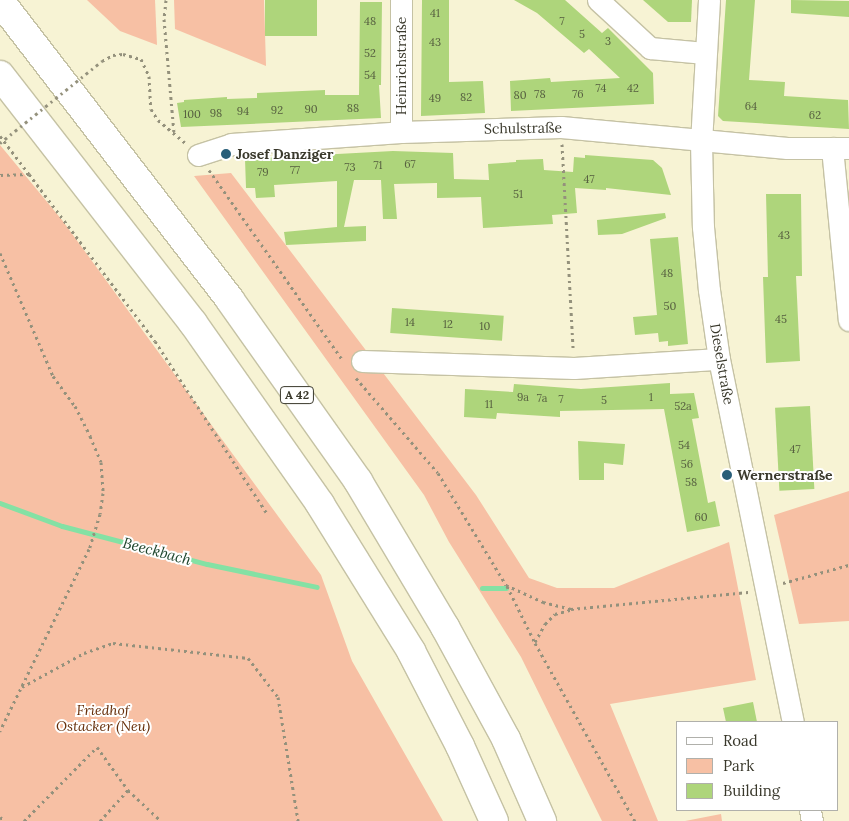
<!DOCTYPE html>
<html>
<head>
<meta charset="utf-8">
<style>
	body { margin:0 }
	#map { position:relative; width:849px; height:821px; overflow:hidden; background:#f7f3d4; font-family:Lora,serif }
	div>[style] { position:absolute }
	.green>* { inset:0; background:#f7c0a4 }
	.stream>* { height:5px; margin:-2.5px; padding:0 2.5px; transform-origin:2.5px; border-radius:2.5px; background:#84e1a4 }
	.building>* { inset:0; background:#aed57b; transform-origin:0 0 }
	.path>* { height:3px; margin-top:-1.5px; transform-origin:0; background:repeating-linear-gradient(90deg,#94917c 0 2.5px,transparent 0 6.5px) }
	.roads { filter:drop-shadow(1px 0 #c5c2a4) drop-shadow(-1px 0 #c5c2a4) drop-shadow(0 1px #c5c2a4) drop-shadow(0 -1px #c5c2a4) }
	.minor>* { height:21px; margin:-10.5px; padding:0 10.5px; transform-origin:10.5px; border-radius:10.5px; background:#fff }
	.highway>* { height:28px; margin:-14px; padding:0 14px; transform-origin:14px; border-radius:14px; background:#fff }
	.path-bridge>* { height:3px; margin-top:-1.5px; transform-origin:0; background:repeating-linear-gradient(90deg,#94917c 0 2.5px,transparent 0 6.5px) }
	.dots>* { width:14px; height:14px; translate:-50% -50%; box-sizing:border-box; border:2px solid #fff; border-radius:50% }
	span { translate:-50% -50%; white-space:nowrap; text-align:center; line-height:1.15; -webkit-text-stroke:4px #fff; paint-order:stroke }
	.number-label { font-size:11px; color:#576040 }
	.number-label span { -webkit-text-stroke-width:0 }
	.shield-label span { padding:1px 4px; background:#fff; border:1px solid; border-radius:4px; -webkit-text-stroke-width:0 }
	.shield-label { font-size:12px; color:#3a392c; font-weight:700 }
	.street-label { font-size:14px; color:#3a392c }
	.poi-label { font-size:14px; color:#3a392c; font-weight:700 }
	.left { translate:0 -50%; text-align:left }
	.park-label { font-size:14px; color:#662e09; font-style:italic }
	.water-label { font-size:15px; color:#1e452c; font-style:italic }
	.legend { position:absolute; left:676px; top:721px; width:162px; height:90px; box-sizing:border-box; background:#fff; border:1px solid #b0b0ab; margin:0; padding:6px 9px; list-style:none; font-size:15px; color:#3a392c }
	.legend li { display:flex; align-items:center; gap:10px; height:25px }
	.legend b { width:25px; border:1px solid #b0b0ab }
</style>
</head>
<body>
<div id="map">
	<div class="green">
		<i style="clip-path:polygon(87px 0,155px 0,157px 45px,120px 31px)"></i>
		<i style="clip-path:polygon(174px 0,264px 0,266px 66px,175px 29px)"></i>
		<i style="clip-path:polygon(0 145px,62px 220px,321px 575px,352px 661px,443px 821px,0 821px)"></i>
		<i style="clip-path:polygon(231px 173px,476px 495px,529px 578px,557px 588px,614px 588px,729px 542px,756px 680px,610px 704px,658px 821px,602px 821px,521px 657px,449px 542px,424px 495px,194px 176px)"></i>
		<i style="clip-path:polygon(849px 491px,849px 621px,799px 624px,774px 515px)"></i>
		<i style="clip-path:polygon(721px 814px,722px 821px,685px 821px)"></i>
	</div>
	<div class="stream">
		<i style="left:0;top:503px;width:66px;rotate:20.4deg"></i>
		<i style="left:62px;top:526px;width:150px;rotate:14.7deg"></i>
		<i style="left:207px;top:564px;width:112px;rotate:11.8deg"></i>
		<i style="left:482px;top:588px;width:24px"></i>
	</div>
	<div class="building">
		<i style="left:265px;top:0;width:52px;height:36px"></i>
		<i style="clip-path:polygon(422px 0,449px 0,449px 82px,483px 81px,485px 113px,421px 116px)"></i>
		<i style="clip-path:polygon(514px 0,565px 0,602px 33px,608px 28px,653px 73px,654px 104px,511px 111px,510px 81px,550px 78px,551px 82px,620px 78px,589px 49px,584px 53px,537px 13px)"></i>
		<i style="clip-path:polygon(643px 0,692px 0,691px 22px,668px 22px)"></i>
		<i style="clip-path:polygon(726px 0,755px 0,749px 80px,785px 82px,784px 96px,848px 100px,849px 129px,723px 121px,718px 116px)"></i>
		<i style="clip-path:polygon(791px 0,849px 1px,849px 17px,791px 13px)"></i>
		<i style="clip-path:polygon(360px 2px,382px 2px,381px 85px,379px 85px,381px 118px,181px 127px,177px 103px,184px 102px,184px 100px,227px 97px,227px 99px,257px 98px,257px 93px,325px 90px,325px 95px,359px 95px)"></i>
		<i style="clip-path:polygon(393px 151px,453px 153px,454px 179px,489px 180px,488px 164px,516px 162px,516px 160px,543px 159px,544px 170px,573px 172px,574px 157px,585px 158px,585px 155px,653px 160px,662px 168px,671px 195px,606px 188px,606px 190px,575px 188px,577px 213px,552px 215px,553px 224px,483px 228px,481px 197px,437px 198px,437px 183px,394px 184px,397px 219px,383px 219px,381px 180px,354px 180px,344px 227px,366px 226px,366px 241px,286px 245px,284px 232px,337px 227px,337px 181px,274px 185px,275px 197px,256px 198px,255px 188px,246px 188px,245px 159px)"></i>
		<i style="clip-path:polygon(766px 194px,801px 194px,802px 276px,796px 276px,800px 361px,766px 363px,763px 277px,768px 277px)"></i>
		<i style="clip-path:polygon(665px 213px,666px 218px,622px 234px,598px 235px,597px 220px)"></i>
		<i style="clip-path:polygon(678px 237px,688px 344px,668px 346px,668px 341px,659px 342px,658px 333px,635px 335px,633px 317px,657px 315px,650px 239px)"></i>
		<i style="left:392px;top:308px;width:112px;height:25px;rotate:4deg"></i>
		<i style="clip-path:polygon(670px 383px,670px 394px,694px 393px,699px 418px,692px 419px,708px 503px,715px 501px,720px 526px,687px 532px,664px 409px,560px 411px,560px 417px,497px 413px,496px 419px,464px 417px,465px 389px,513px 392px,514px 384px,581px 389px)"></i>
		<i style="left:810px;top:406px;width:83px;height:35px;rotate:87deg"></i>
		<i style="clip-path:polygon(578px 441px,625px 444px,623px 465px,604px 463px,604px 480px,579px 480px)"></i>
		<i style="clip-path:polygon(753px 702px,757px 722px,726px 722px,723px 708px)"></i>
	</div>
	<div class="path">
		<i style="left:166px;top:0;width:19px;rotate:96deg"></i>
		<i style="left:164px;top:19px;width:114px;rotate:85deg"></i>
		<i style="left:102px;top:61px;width:13px;rotate:-29deg"></i>
		<i style="left:113px;top:55px;width:10px;rotate:-6deg"></i>
		<i style="left:123px;top:54px;width:19px;rotate:16deg"></i>
		<i style="left:141px;top:59px;width:19px;rotate:65deg"></i>
		<i style="left:149px;top:76px;width:33px;rotate:87deg"></i>
		<i style="left:151px;top:109px;width:13px;rotate:58deg"></i>
		<i style="left:158px;top:120px;width:35px;rotate:40deg"></i>
		<i style="left:0;top:136px;width:48px;rotate:52.7deg"></i>
		<i style="left:29px;top:174px;width:29px;rotate:178deg"></i>
		<i style="left:562px;top:144px;width:206px;rotate:86.9deg"></i>
		<i style="left:209px;top:170px;width:233px;rotate:54.9deg"></i>
		<i style="left:29px;top:174px;width:209px;rotate:53deg"></i>
		<i style="left:155px;top:341px;width:204px;rotate:57deg"></i>
		<i style="left:0;top:253px;width:134px;rotate:66.7deg"></i>
		<i style="left:53px;top:376px;width:37px;rotate:54deg"></i>
		<i style="left:75px;top:406px;width:34px;rotate:63deg"></i>
		<i style="left:90px;top:436px;width:28px;rotate:67deg"></i>
		<i style="left:101px;top:462px;width:31px;rotate:86deg"></i>
		<i style="left:103px;top:493px;width:21px;rotate:98deg"></i>
		<i style="left:100px;top:514px;width:37px;rotate:107deg"></i>
		<i style="left:89px;top:549px;width:203px;rotate:116.1deg"></i>
		<i style="left:356px;top:378px;width:125px;rotate:49.2deg"></i>
		<i style="left:438px;top:473px;width:131px;rotate:58.7deg"></i>
		<i style="left:506px;top:585px;width:41px;rotate:24.7deg"></i>
		<i style="left:543px;top:602px;width:29px;rotate:14deg"></i>
		<i style="left:571px;top:609px;width:178px;rotate:-5.5deg"></i>
		<i style="left:783px;top:583px;width:68px;rotate:-15.3deg"></i>
		<i style="left:507px;top:586px;width:64px;rotate:63.8deg"></i>
		<i style="left:535px;top:643px;width:204px;rotate:60.7deg"></i>
		<i style="left:535px;top:642px;width:21px;rotate:-61deg"></i>
		<i style="left:545px;top:624px;width:14px;rotate:-45deg"></i>
		<i style="left:555px;top:614px;width:16px;rotate:-15deg"></i>
		<i style="left:22px;top:687px;width:71px;rotate:-28.7deg"></i>
		<i style="left:84px;top:653px;width:31px;rotate:-19deg"></i>
		<i style="left:113px;top:643px;width:136px;rotate:6.3deg"></i>
		<i style="left:248px;top:658px;width:49px;rotate:52.4deg"></i>
		<i style="left:278px;top:697px;width:126px;rotate:80.8deg"></i>
		<i style="left:0;top:817px;width:6px;rotate:39deg"></i>
		<i style="left:24px;top:821px;width:104px;rotate:-45.4deg"></i>
		<i style="left:97px;top:747px;width:53px;rotate:54.2deg"></i>
		<i style="left:128px;top:790px;width:45px;rotate:43.2deg"></i>
		<i style="left:100px;top:821px;width:42px;rotate:-47.9deg"></i>
	</div>
	<div class="roads">
		<div class="minor">
			<i style="left:401px;top:0;width:132px;rotate:90deg"></i>
			<i style="left:598px;top:0;width:71px;rotate:42.7deg"></i>
			<i style="left:650px;top:48px;width:55px;rotate:5.2deg"></i>
			<i style="left:709px;top:0;width:142px;rotate:93.2deg"></i>
			<i style="left:701px;top:142px;width:85px;rotate:88.7deg"></i>
			<i style="left:703px;top:227px;width:63px;rotate:84.6deg"></i>
			<i style="left:709px;top:290px;width:70px;rotate:81.8deg"></i>
			<i style="left:719px;top:359px;width:370px;rotate:78.5deg"></i>
			<i style="left:832px;top:148px;width:173px;rotate:84.4deg"></i>
			<i style="left:198px;top:155px;width:35px;rotate:-18deg"></i>
			<i style="left:231px;top:144px;width:170px;rotate:-4deg"></i>
			<i style="left:401px;top:132px;width:160px;rotate:-1.8deg"></i>
			<i style="left:561px;top:127px;width:227px;rotate:5.3deg"></i>
			<i style="left:787px;top:148px;width:62px"></i>
			<i style="left:362px;top:361px;width:212px;rotate:1.9deg"></i>
			<i style="left:574px;top:368px;width:145px;rotate:-3.6deg"></i>
			<i style="left:810px;top:810px;width:11px;rotate:80deg"></i>
		</div>
		<div class="highway">
			<i style="left:0;top:1px;width:377px;rotate:52.4deg"></i>
			<i style="left:230px;top:300px;width:222px;rotate:54.7deg"></i>
			<i style="left:358px;top:481px;width:170px;rotate:59.2deg"></i>
			<i style="left:445px;top:627px;width:128px;rotate:61.4deg"></i>
			<i style="left:506px;top:739px;width:90px;rotate:66.3deg"></i>
			<i style="left:0;top:75px;width:314px;rotate:52.1deg"></i>
			<i style="left:193px;top:323px;width:221px;rotate:54.9deg"></i>
			<i style="left:320px;top:504px;width:173px;rotate:58.2deg"></i>
			<i style="left:411px;top:651px;width:107px;rotate:62.7deg"></i>
			<i style="left:460px;top:746px;width:82px;rotate:65.6deg"></i>
		</div>
	</div>
	<div class="path-bridge">
		<i style="left:0;top:143px;width:131px;rotate:-38.8deg"></i>
	</div>
	<div class="dots">
		<i style="left:226px;top:154px;background:#285e79"></i>
		<i style="left:727px;top:475px;background:#285e79"></i>
	</div>
	<div class="number-label">
		<span style="left:435px;top:13px">41</span>
		<span style="left:370px;top:21px">48</span>
		<span style="left:562px;top:21px">7</span>
		<span style="left:582px;top:34px">5</span>
		<span style="left:608px;top:41px">3</span>
		<span style="left:435px;top:42px">43</span>
		<span style="left:370px;top:53px">52</span>
		<span style="left:370px;top:75px">54</span>
		<span style="left:601px;top:88px">74</span>
		<span style="left:633px;top:88px">42</span>
		<span style="left:540px;top:94px">78</span>
		<span style="left:578px;top:94px">76</span>
		<span style="left:520px;top:95px">80</span>
		<span style="left:466px;top:97px">82</span>
		<span style="left:435px;top:98px">49</span>
		<span style="left:751px;top:106px">64</span>
		<span style="left:353px;top:108px">88</span>
		<span style="left:311px;top:109px">90</span>
		<span style="left:277px;top:110px">92</span>
		<span style="left:243px;top:111px">94</span>
		<span style="left:216px;top:113px">98</span>
		<span style="left:192px;top:114px">100</span>
		<span style="left:815px;top:115px">62</span>
		<span style="left:410px;top:164px">67</span>
		<span style="left:378px;top:165px">71</span>
		<span style="left:350px;top:167px">73</span>
		<span style="left:295px;top:170px">77</span>
		<span style="left:263px;top:172px">79</span>
		<span style="left:589px;top:179px">47</span>
		<span style="left:518px;top:194px">51</span>
		<span style="left:784px;top:235px">43</span>
		<span style="left:667px;top:273px">48</span>
		<span style="left:670px;top:306px">50</span>
		<span style="left:781px;top:319px">45</span>
		<span style="left:410px;top:322px">14</span>
		<span style="left:448px;top:324px">12</span>
		<span style="left:485px;top:326px">10</span>
		<span style="left:523px;top:397px">9a</span>
		<span style="left:651px;top:397px">1</span>
		<span style="left:542px;top:398px">7a</span>
		<span style="left:561px;top:399px">7</span>
		<span style="left:604px;top:400px">5</span>
		<span style="left:489px;top:404px">11</span>
		<span style="left:683px;top:406px">52a</span>
		<span style="left:684px;top:445px">54</span>
		<span style="left:795px;top:449px">47</span>
		<span style="left:687px;top:464px">56</span>
		<span style="left:691px;top:482px">58</span>
		<span style="left:701px;top:517px">60</span>
	</div>
	<div class="shield-label">
		<span style="left:297px;top:395px">A 42</span>
	</div>
	<div class="street-label">
		<span style="left:401px;top:66px;rotate:-90deg">Heinrichstraße</span>
		<span style="left:523px;top:128px;rotate:-1deg">Schulstraße</span>
		<span style="left:722px;top:364px;rotate:80deg">Dieselstraße</span>
	</div>
	<div class="poi-label">
		<span class="left" style="left:236px;top:154px">Josef Danziger</span>
		<span class="left" style="left:737px;top:475px">Wernerstraße</span>
	</div>
	<div class="park-label">
		<span style="left:103px;top:718px">Friedhof<br>Ostacker (Neu)</span>
	</div>
	<div class="water-label">
		<span style="left:157px;top:551px;rotate:15deg">Beeckbach</span>
	</div>
	<ul class="legend">
	<li><b style="height:6px;background:#fff"></b>Road</li>
	<li><b style="height:14px;background:#f7c0a4"></b>Park</li>
	<li><b style="height:14px;background:#aed57b"></b>Building</li>
	</ul>
</div>
</body>
</html>
